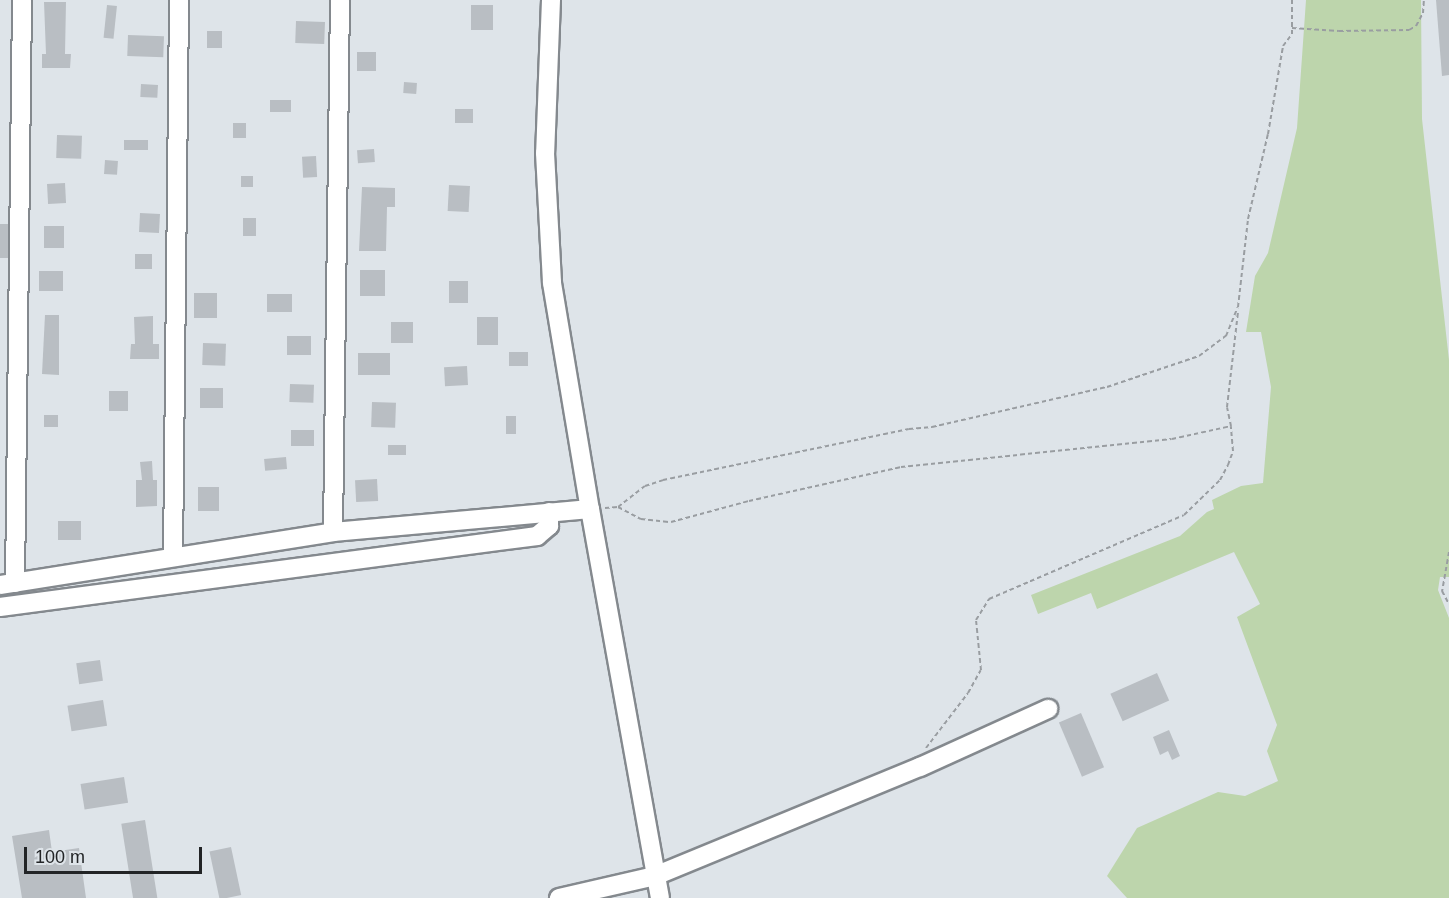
<!DOCTYPE html>
<html>
<head>
<meta charset="utf-8">
<style>
	body { margin:0 }
	#map { position:relative; width:1449px; height:898px; overflow:hidden; background:#dee4e9; font-family:Arial,sans-serif }
	div>[style] { position:absolute }
	.green>* { inset:0; background:#bdd5ac }
	.building>* { inset:0; background:#b9bec3; transform-origin:0 0 }
	.path>* { height:2px; margin-top:-1px; transform-origin:0; background:repeating-linear-gradient(90deg,#999da1 0 4.5px,transparent 0 7.5px) }
	.roads { filter:drop-shadow(2px 0 #84898e) drop-shadow(-2px 0 #84898e) drop-shadow(0 2px #84898e) drop-shadow(0 -2px #84898e) }
	.minor>* { height:18px; margin:-9px; padding:0 9px; transform-origin:9px; border-radius:9px; background:#fff }
	span { translate:-50% -50%; white-space:nowrap; text-align:center; line-height:1.15; -webkit-text-stroke:5px #dee4e9; paint-order:stroke }
	.scale { position:absolute; left:24px; top:847px; width:178px; height:27px; box-sizing:border-box; border:3px solid #222426; border-top:0; padding-left:8px; font-size:18px; line-height:21px; white-space:nowrap; color:#222426; -webkit-text-stroke:4px #dee4e9; paint-order:stroke }
</style>
</head>
<body>
<div id="map">
	<div class="green">
		<i style="clip-path:polygon(1306px 0,1421px 0,1422px 119px,1449px 360px,1449px 577px,1440px 577px,1438px 590px,1449px 618px,1449px 898px,1127px 898px,1107px 876px,1137px 828px,1218px 792px,1245px 796px,1278px 781px,1267px 751px,1277px 725px,1237px 617px,1260px 604px,1234px 552px,1097px 609px,1091px 593px,1038px 614px,1031px 595px,1180px 536px,1207px 512px,1214px 509px,1212px 500px,1241px 486px,1263px 483px,1271px 387px,1261px 332px,1246px 332px,1255px 276px,1268px 253px,1297px 128px)"></i>
	</div>
	<div class="building">
		<i style="clip-path:polygon(1436px 0,1449px 0,1449px 75px,1442px 76px)"></i>
		<i style="clip-path:polygon(44px 2px,66px 2px,65px 54px,71px 54px,70px 68px,42px 68px,42px 54px,46px 54px)"></i>
		<i style="left:107px;top:5px;width:10px;height:33px;rotate:6deg"></i>
		<i style="left:471px;top:5px;width:22px;height:25px"></i>
		<i style="left:296px;top:21px;width:29px;height:22px;rotate:2deg"></i>
		<i style="left:222px;top:31px;width:17px;height:15px;rotate:90deg"></i>
		<i style="left:128px;top:35px;width:36px;height:21px;rotate:2deg"></i>
		<i style="left:357px;top:52px;width:19px;height:19px"></i>
		<i style="left:404px;top:82px;width:13px;height:11px;rotate:4deg"></i>
		<i style="left:141px;top:84px;width:17px;height:13px;rotate:3deg"></i>
		<i style="left:270px;top:100px;width:21px;height:12px"></i>
		<i style="left:455px;top:109px;width:18px;height:14px"></i>
		<i style="left:233px;top:123px;width:13px;height:15px"></i>
		<i style="left:57px;top:135px;width:25px;height:23px;rotate:2deg"></i>
		<i style="left:124px;top:140px;width:24px;height:10px"></i>
		<i style="left:374px;top:149px;width:13px;height:17px;rotate:86deg"></i>
		<i style="left:316px;top:156px;width:21px;height:14px;rotate:87deg"></i>
		<i style="left:105px;top:160px;width:13px;height:14px;rotate:4deg"></i>
		<i style="left:241px;top:176px;width:12px;height:11px"></i>
		<i style="left:65px;top:183px;width:20px;height:18px;rotate:87deg"></i>
		<i style="left:449px;top:185px;width:21px;height:26px;rotate:3deg"></i>
		<i style="clip-path:polygon(362px 187px,395px 188px,395px 207px,387px 207px,386px 251px,359px 251px)"></i>
		<i style="left:140px;top:213px;width:20px;height:19px;rotate:3deg"></i>
		<i style="left:243px;top:218px;width:13px;height:18px"></i>
		<i style="left:0;top:224px;width:8px;height:34px"></i>
		<i style="left:64px;top:226px;width:22px;height:20px;rotate:90deg"></i>
		<i style="left:135px;top:254px;width:17px;height:15px"></i>
		<i style="left:360px;top:270px;width:25px;height:26px"></i>
		<i style="left:63px;top:271px;width:20px;height:24px;rotate:90deg"></i>
		<i style="left:449px;top:281px;width:19px;height:22px"></i>
		<i style="left:194px;top:293px;width:23px;height:25px"></i>
		<i style="left:267px;top:294px;width:25px;height:18px"></i>
		<i style="clip-path:polygon(45px 315px,59px 315px,59px 375px,42px 374px)"></i>
		<i style="clip-path:polygon(153px 316px,153px 344px,159px 344px,159px 359px,130px 359px,131px 344px,135px 344px,134px 317px)"></i>
		<i style="left:477px;top:317px;width:21px;height:28px"></i>
		<i style="left:391px;top:322px;width:22px;height:21px"></i>
		<i style="left:287px;top:336px;width:24px;height:19px"></i>
		<i style="left:203px;top:343px;width:23px;height:22px;rotate:2deg"></i>
		<i style="left:509px;top:352px;width:19px;height:14px"></i>
		<i style="left:358px;top:353px;width:32px;height:22px"></i>
		<i style="left:467px;top:366px;width:19px;height:23px;rotate:87deg"></i>
		<i style="left:290px;top:384px;width:24px;height:18px;rotate:2deg"></i>
		<i style="left:200px;top:388px;width:23px;height:20px"></i>
		<i style="left:128px;top:391px;width:20px;height:19px;rotate:90deg"></i>
		<i style="left:372px;top:402px;width:24px;height:25px;rotate:2deg"></i>
		<i style="left:44px;top:415px;width:14px;height:12px"></i>
		<i style="left:506px;top:416px;width:10px;height:18px"></i>
		<i style="left:291px;top:430px;width:23px;height:16px"></i>
		<i style="left:388px;top:445px;width:18px;height:10px"></i>
		<i style="left:286px;top:457px;width:12px;height:22px;rotate:85deg"></i>
		<i style="clip-path:polygon(152px 461px,153px 480px,157px 480px,157px 506px,136px 507px,136px 480px,142px 480px,140px 462px)"></i>
		<i style="left:377px;top:479px;width:22px;height:22px;rotate:87deg"></i>
		<i style="left:198px;top:487px;width:21px;height:24px"></i>
		<i style="left:58px;top:521px;width:23px;height:19px"></i>
		<i style="left:100px;top:660px;width:21px;height:24px;rotate:82deg"></i>
		<i style="left:1157px;top:673px;width:30px;height:51px;rotate:66deg"></i>
		<i style="left:103px;top:700px;width:26px;height:36px;rotate:81deg"></i>
		<i style="left:1081px;top:713px;width:59px;height:24px;rotate:67deg"></i>
		<i style="clip-path:polygon(1169px 730px,1180px 756px,1172px 760px,1168px 751px,1160px 755px,1153px 737px)"></i>
		<i style="left:124px;top:777px;width:26px;height:44px;rotate:81deg"></i>
		<i style="left:145px;top:820px;width:79px;height:24px;rotate:81deg"></i>
		<i style="clip-path:polygon(49px 830px,52px 852px,79px 848px,86px 898px,22px 898px,12px 836px)"></i>
		<i style="left:231px;top:847px;width:49px;height:22px;rotate:78deg"></i>
	</div>
	<div class="path">
		<i style="left:1292px;top:28px;width:47px;rotate:3.7deg"></i>
		<i style="left:1339px;top:31px;width:70px;rotate:-0.8deg"></i>
		<i style="left:1409px;top:30px;width:8px;rotate:-30deg"></i>
		<i style="left:1416px;top:26px;width:15px;rotate:-62deg"></i>
		<i style="left:1423px;top:13px;width:13px;rotate:-86deg"></i>
		<i style="left:618px;top:507px;width:26px;rotate:28deg"></i>
		<i style="left:641px;top:519px;width:30px;rotate:6deg"></i>
		<i style="left:671px;top:522px;width:81px;rotate:-15.1deg"></i>
		<i style="left:749px;top:501px;width:156px;rotate:-12.6deg"></i>
		<i style="left:901px;top:467px;width:272px;rotate:-5.9deg"></i>
		<i style="left:1172px;top:439px;width:60px;rotate:-12.4deg"></i>
		<i style="left:1231px;top:426px;width:19px;rotate:-102deg"></i>
		<i style="left:1227px;top:407px;width:96px;rotate:-83.4deg"></i>
		<i style="left:605px;top:508px;width:13px;rotate:-4deg"></i>
		<i style="left:618px;top:507px;width:34px;rotate:-38deg"></i>
		<i style="left:645px;top:486px;width:19px;rotate:-18deg"></i>
		<i style="left:663px;top:480px;width:251px;rotate:-11.7deg"></i>
		<i style="left:909px;top:429px;width:23px;rotate:-5deg"></i>
		<i style="left:932px;top:427px;width:180px;rotate:-12.9deg"></i>
		<i style="left:1107px;top:387px;width:97px;rotate:-18.6deg"></i>
		<i style="left:1199px;top:356px;width:34px;rotate:-37deg"></i>
		<i style="left:1226px;top:336px;width:31px;rotate:-68deg"></i>
		<i style="left:1238px;top:307px;width:89px;rotate:-83.5deg"></i>
		<i style="left:1248px;top:219px;width:87px;rotate:-76.8deg"></i>
		<i style="left:1268px;top:134px;width:89px;rotate:-80.3deg"></i>
		<i style="left:1283px;top:46px;width:15px;rotate:-53deg"></i>
		<i style="left:1292px;top:34px;width:34px;rotate:-90deg"></i>
		<i style="left:1449px;top:552px;width:40px;rotate:100deg"></i>
		<i style="left:1442px;top:591px;width:15px;rotate:62deg"></i>
		<i style="left:926px;top:748px;width:69px;rotate:-52.6deg"></i>
		<i style="left:968px;top:693px;width:26px;rotate:-61deg"></i>
		<i style="left:981px;top:670px;width:50px;rotate:-95.7deg"></i>
		<i style="left:976px;top:620px;width:25px;rotate:-58deg"></i>
		<i style="left:989px;top:599px;width:212px;rotate:-23.3deg"></i>
		<i style="left:1184px;top:515px;width:50px;rotate:-44.2deg"></i>
		<i style="left:1220px;top:480px;width:17px;rotate:-62deg"></i>
		<i style="left:1228px;top:465px;width:15px;rotate:-70deg"></i>
		<i style="left:1233px;top:451px;width:25px;rotate:-95deg"></i>
	</div>
	<div class="roads">
		<div class="minor">
			<i style="left:551px;top:0;width:153px;rotate:92.2deg"></i>
			<i style="left:545px;top:153px;width:130px;rotate:86.9deg"></i>
			<i style="left:552px;top:283px;width:229px;rotate:80.5deg"></i>
			<i style="left:590px;top:509px;width:395px;rotate:79.8deg"></i>
			<i style="left:333px;top:532px;width:532px;rotate:-89.25deg"></i>
			<i style="left:173px;top:557px;width:557px;rotate:-89.38deg"></i>
			<i style="left:15px;top:583px;width:583px;rotate:-89.31deg"></i>
			<i style="left:0;top:585px;width:337px;rotate:-9deg"></i>
			<i style="left:333px;top:532px;width:258px;rotate:-5.1deg"></i>
			<i style="left:0;top:607px;width:542px;rotate:-7.53deg"></i>
			<i style="left:537px;top:536px;width:16px;rotate:-40deg"></i>
			<i style="left:549px;top:526px;width:14px;rotate:-90deg"></i>
			<i style="left:559px;top:898px;width:98px;rotate:-12.9deg"></i>
			<i style="left:655px;top:876px;width:287px;rotate:-22.4deg"></i>
			<i style="left:920px;top:767px;width:141px;rotate:-24.4deg"></i>
		</div>
	</div>
	<div class="scale">100 m</div>
</div>
</body>
</html>
